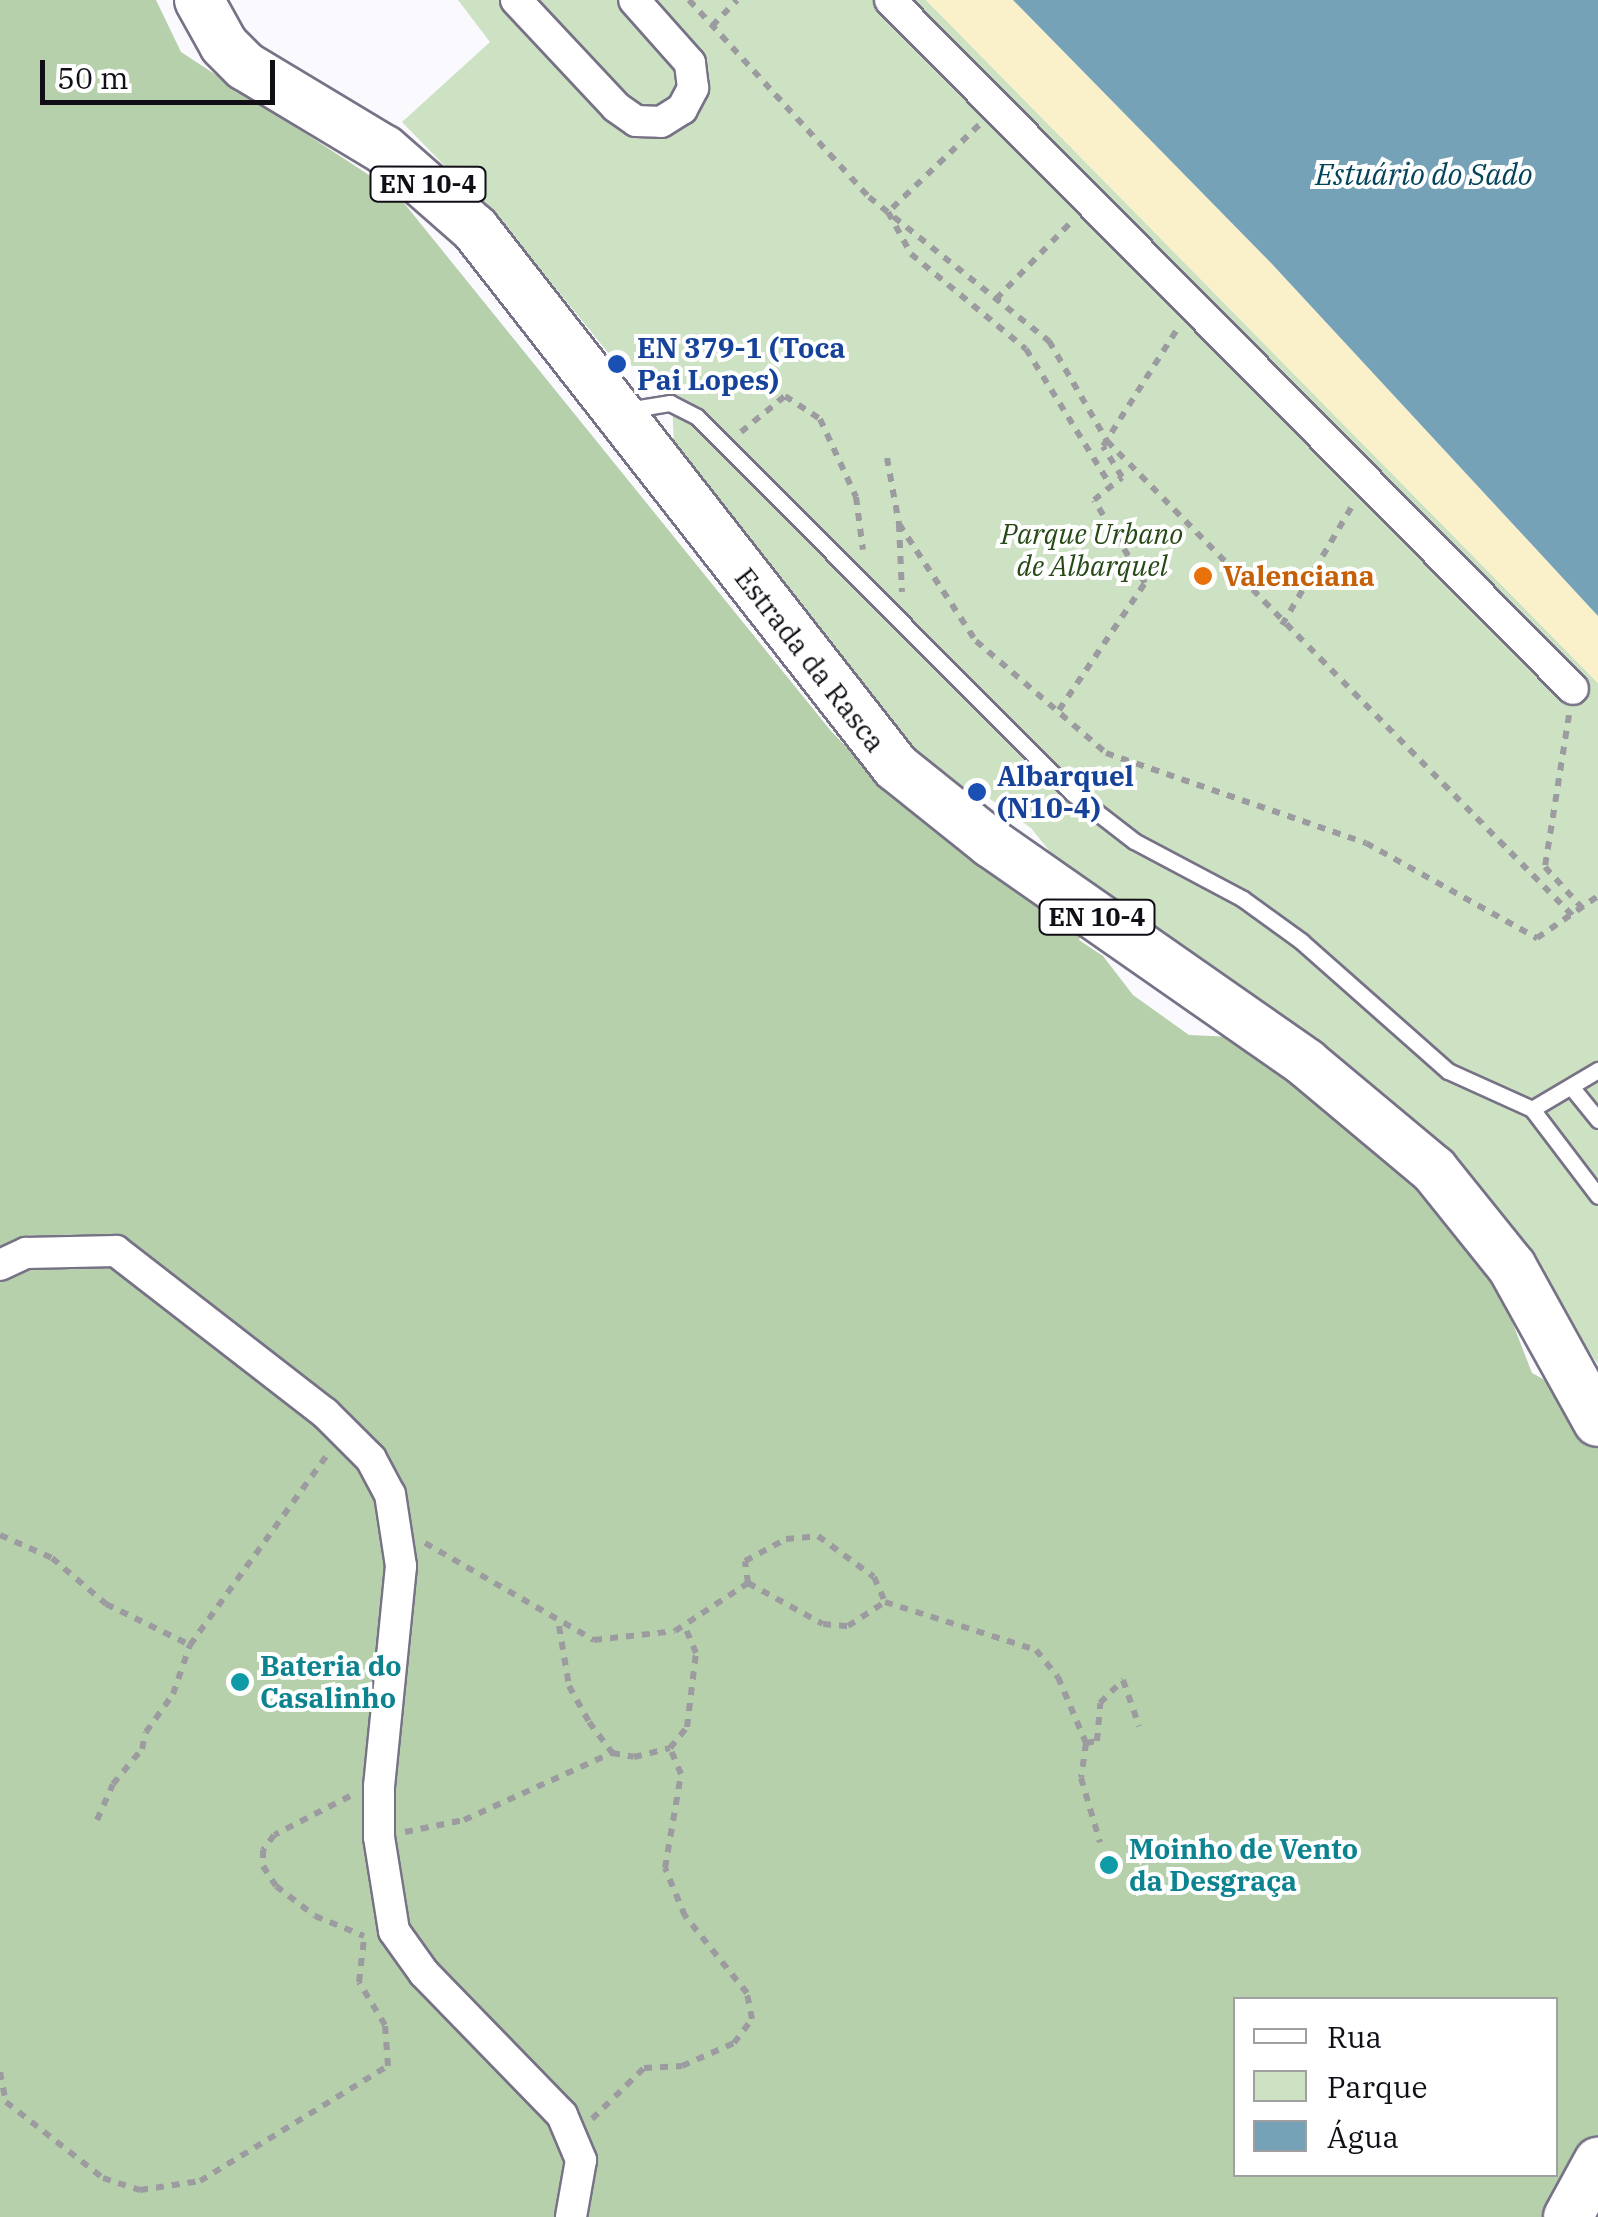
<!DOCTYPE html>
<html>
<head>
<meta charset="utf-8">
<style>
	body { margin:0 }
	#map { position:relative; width:1598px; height:2217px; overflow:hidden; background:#faf9fd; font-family:"IBM Plex Serif",serif }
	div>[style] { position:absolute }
	.green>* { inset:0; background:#cce2c3 }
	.forest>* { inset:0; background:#b6d0ac }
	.sand>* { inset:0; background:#faf0ca }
	.water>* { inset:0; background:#76a2b7 }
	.path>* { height:6px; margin-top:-3px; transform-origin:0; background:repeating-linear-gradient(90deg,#9c9ba0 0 8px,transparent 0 16px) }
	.roads { filter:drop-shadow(2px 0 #777286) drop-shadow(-2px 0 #777286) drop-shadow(0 2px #777286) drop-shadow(0 -2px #777286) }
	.lane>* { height:15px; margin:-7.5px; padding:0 7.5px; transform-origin:7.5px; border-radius:7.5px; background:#fff }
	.street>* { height:30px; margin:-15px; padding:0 15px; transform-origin:15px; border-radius:15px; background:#fff }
	.primary>* { height:48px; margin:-24px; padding:0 24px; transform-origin:24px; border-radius:24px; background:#fff }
	.dots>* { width:28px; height:28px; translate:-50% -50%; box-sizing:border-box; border:5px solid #fff; border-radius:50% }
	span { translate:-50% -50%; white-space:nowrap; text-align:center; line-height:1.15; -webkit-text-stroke:8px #fff; paint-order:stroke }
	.shield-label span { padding:2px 8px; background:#fff; border:2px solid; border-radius:8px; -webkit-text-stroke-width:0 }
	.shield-label { font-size:25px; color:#110e16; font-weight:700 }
	.transit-label { font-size:28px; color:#164399; font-weight:700 }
	.left { translate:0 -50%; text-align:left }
	.park-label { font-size:28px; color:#274917; font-style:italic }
	.food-label { font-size:28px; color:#c56008; font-weight:700 }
	.street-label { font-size:28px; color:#110e16 }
	.culture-label { font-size:28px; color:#0d838f; font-weight:700 }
	.water-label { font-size:30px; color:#04445b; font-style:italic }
	.legend { position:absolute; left:1233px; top:1997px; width:325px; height:180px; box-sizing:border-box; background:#fff; border:2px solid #a09fa2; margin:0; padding:12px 18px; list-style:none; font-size:30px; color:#110e16 }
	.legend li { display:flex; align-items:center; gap:20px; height:50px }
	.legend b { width:50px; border:2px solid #a09fa2 }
	.scale { position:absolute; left:40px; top:60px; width:235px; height:45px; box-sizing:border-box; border:5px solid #110e16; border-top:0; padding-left:12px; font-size:30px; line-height:35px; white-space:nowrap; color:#110e16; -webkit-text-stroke:8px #fff; paint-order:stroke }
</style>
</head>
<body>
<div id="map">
	<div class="green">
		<i style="clip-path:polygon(458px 0,926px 0,1598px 683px,1598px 1364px,1477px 1188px,1376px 1090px,1067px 873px,1031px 828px,979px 791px,943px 783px,919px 761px,674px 446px,671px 378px,614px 360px,514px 237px,402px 122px,490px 42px)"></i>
	</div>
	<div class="forest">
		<i style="clip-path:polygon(evenodd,0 0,156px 0,181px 52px,395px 192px,831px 731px,895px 798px,960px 850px,1083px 930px,1079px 940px,1103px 956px,1133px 995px,1189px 1035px,1233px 1037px,1425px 1184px,1494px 1275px,1532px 1373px,1598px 1409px,1598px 2217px,0 2217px,0 0,1236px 2000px,1556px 2000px,1556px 2174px,1236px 2174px,1236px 2000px)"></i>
	</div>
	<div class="sand">
		<i style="clip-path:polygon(926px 0,1013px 0,1272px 264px,1598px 616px,1598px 683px)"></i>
	</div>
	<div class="water">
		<i style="clip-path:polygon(1013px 0,1598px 0,1598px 616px,1272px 264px)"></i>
	</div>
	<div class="path">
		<i style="left:689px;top:0;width:267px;rotate:47.6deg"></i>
		<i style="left:869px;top:197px;width:231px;rotate:38.7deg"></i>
		<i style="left:1049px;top:341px;width:116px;rotate:59.9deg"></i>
		<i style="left:1107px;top:441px;width:668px;rotate:45.55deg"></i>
		<i style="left:712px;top:26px;width:36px;rotate:-46deg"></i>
		<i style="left:979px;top:125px;width:126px;rotate:136.3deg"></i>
		<i style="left:888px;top:212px;width:48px;rotate:61.3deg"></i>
		<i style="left:911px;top:254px;width:149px;rotate:39.6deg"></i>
		<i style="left:1026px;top:349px;width:161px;rotate:58.2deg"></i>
		<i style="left:996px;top:299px;width:109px;rotate:-45.7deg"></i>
		<i style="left:741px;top:432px;width:57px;rotate:-39.3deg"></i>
		<i style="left:785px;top:396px;width:42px;rotate:33.3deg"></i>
		<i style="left:820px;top:419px;width:86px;rotate:65.2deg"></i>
		<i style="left:856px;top:497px;width:53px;rotate:82.5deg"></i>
		<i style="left:887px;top:458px;width:67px;rotate:79.7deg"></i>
		<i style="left:899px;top:524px;width:68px;rotate:87.5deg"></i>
		<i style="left:899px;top:524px;width:140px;rotate:56.7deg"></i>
		<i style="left:976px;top:641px;width:172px;rotate:40.7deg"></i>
		<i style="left:1106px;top:753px;width:275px;rotate:19.1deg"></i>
		<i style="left:1366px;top:843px;width:196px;rotate:29.1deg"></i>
		<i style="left:1537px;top:938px;width:74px;rotate:-34.5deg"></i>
		<i style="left:1282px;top:625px;width:138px;rotate:-59.5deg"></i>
		<i style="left:1059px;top:710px;width:153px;rotate:-55.9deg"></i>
		<i style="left:1145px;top:583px;width:97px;rotate:-121.6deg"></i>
		<i style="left:1094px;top:500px;width:36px;rotate:-39deg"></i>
		<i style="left:1122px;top:477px;width:36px;rotate:-122deg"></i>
		<i style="left:1103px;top:446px;width:140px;rotate:-57.6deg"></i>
		<i style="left:1569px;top:715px;width:154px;rotate:99deg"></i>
		<i style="left:1545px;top:867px;width:58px;rotate:47.8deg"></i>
		<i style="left:0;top:1535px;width:57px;rotate:23.9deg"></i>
		<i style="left:52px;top:1558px;width:71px;rotate:40.4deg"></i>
		<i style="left:106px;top:1604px;width:93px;rotate:26deg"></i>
		<i style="left:425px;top:1543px;width:195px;rotate:29.9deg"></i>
		<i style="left:594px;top:1640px;width:81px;rotate:-6.3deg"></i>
		<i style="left:675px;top:1631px;width:87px;rotate:-33.3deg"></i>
		<i style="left:748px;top:1583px;width:85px;rotate:28.7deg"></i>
		<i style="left:823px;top:1624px;width:25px;rotate:5deg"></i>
		<i style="left:848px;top:1626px;width:44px;rotate:-33deg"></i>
		<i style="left:748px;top:1583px;width:22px;rotate:-98deg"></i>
		<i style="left:745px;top:1561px;width:47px;rotate:-28.2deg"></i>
		<i style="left:786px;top:1539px;width:32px;rotate:-5deg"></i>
		<i style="left:818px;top:1536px;width:69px;rotate:36.2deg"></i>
		<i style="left:874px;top:1577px;width:27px;rotate:66deg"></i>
		<i style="left:885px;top:1602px;width:158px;rotate:17.6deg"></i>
		<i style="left:1036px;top:1650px;width:35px;rotate:51deg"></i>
		<i style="left:1058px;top:1677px;width:72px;rotate:67deg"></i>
		<i style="left:1086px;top:1743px;width:35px;rotate:98deg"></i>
		<i style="left:1081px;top:1778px;width:67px;rotate:73.5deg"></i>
		<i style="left:559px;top:1626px;width:61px;rotate:80.5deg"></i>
		<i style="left:569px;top:1686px;width:41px;rotate:60.9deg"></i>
		<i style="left:589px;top:1722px;width:39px;rotate:53deg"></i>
		<i style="left:612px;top:1753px;width:22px;rotate:10deg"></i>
		<i style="left:634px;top:1757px;width:37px;rotate:-14deg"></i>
		<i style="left:670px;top:1748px;width:27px;rotate:-51deg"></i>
		<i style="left:687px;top:1727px;width:75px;rotate:-83.1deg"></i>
		<i style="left:696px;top:1653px;width:30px;rotate:-113deg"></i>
		<i style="left:1086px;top:1743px;width:11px;rotate:-10deg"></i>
		<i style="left:1097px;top:1741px;width:38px;rotate:-85deg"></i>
		<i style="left:1100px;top:1703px;width:33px;rotate:-45deg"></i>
		<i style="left:1123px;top:1680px;width:49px;rotate:70.8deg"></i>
		<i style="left:350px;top:1796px;width:85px;rotate:152.8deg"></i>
		<i style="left:274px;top:1835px;width:19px;rotate:126deg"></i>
		<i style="left:263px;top:1850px;width:16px;rotate:90deg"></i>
		<i style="left:263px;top:1866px;width:24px;rotate:57deg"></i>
		<i style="left:276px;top:1886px;width:49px;rotate:37.6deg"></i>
		<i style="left:315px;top:1916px;width:53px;rotate:22.2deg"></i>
		<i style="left:97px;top:1820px;width:39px;rotate:-66deg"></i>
		<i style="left:113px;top:1784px;width:45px;rotate:-50.4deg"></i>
		<i style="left:142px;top:1749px;width:17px;rotate:-77deg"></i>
		<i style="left:146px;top:1732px;width:47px;rotate:-54.6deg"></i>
		<i style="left:173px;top:1694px;width:52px;rotate:-70.9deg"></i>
		<i style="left:190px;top:1645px;width:234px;rotate:-54.2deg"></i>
		<i style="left:405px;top:1832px;width:60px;rotate:-11.5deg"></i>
		<i style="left:464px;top:1820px;width:162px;rotate:-24.4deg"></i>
		<i style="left:0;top:2072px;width:31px;rotate:79deg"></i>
		<i style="left:6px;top:2102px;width:123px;rotate:38.1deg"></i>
		<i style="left:103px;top:2178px;width:39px;rotate:18deg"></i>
		<i style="left:140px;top:2190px;width:61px;rotate:-8.5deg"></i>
		<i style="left:200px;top:2181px;width:220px;rotate:-31.5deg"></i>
		<i style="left:388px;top:2066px;width:41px;rotate:-94.2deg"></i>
		<i style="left:385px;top:2025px;width:50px;rotate:-121.2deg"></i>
		<i style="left:359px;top:1982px;width:43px;rotate:-83.4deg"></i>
		<i style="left:592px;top:2119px;width:73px;rotate:-44.4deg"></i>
		<i style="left:644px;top:2068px;width:38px;rotate:-3deg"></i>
		<i style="left:682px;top:2066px;width:57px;rotate:-23.9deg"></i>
		<i style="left:734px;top:2043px;width:30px;rotate:-53deg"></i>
		<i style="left:752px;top:2019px;width:26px;rotate:-101deg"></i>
		<i style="left:747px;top:1993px;width:99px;rotate:-128.8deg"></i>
		<i style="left:685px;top:1916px;width:52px;rotate:-112.6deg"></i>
		<i style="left:665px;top:1868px;width:95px;rotate:-80.3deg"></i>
		<i style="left:681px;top:1774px;width:28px;rotate:-113deg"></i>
	</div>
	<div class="roads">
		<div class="lane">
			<i style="left:627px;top:410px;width:44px;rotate:-9.2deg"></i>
			<i style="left:670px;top:403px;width:30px;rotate:27deg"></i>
			<i style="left:697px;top:417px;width:531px;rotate:45.08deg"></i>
			<i style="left:1072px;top:793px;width:78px;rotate:37.7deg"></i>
			<i style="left:1134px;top:841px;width:123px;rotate:28deg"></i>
			<i style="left:1243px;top:899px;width:72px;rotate:35.9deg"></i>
			<i style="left:1301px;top:941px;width:196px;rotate:41.5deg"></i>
			<i style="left:1448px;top:1071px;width:92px;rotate:24.3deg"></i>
			<i style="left:1532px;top:1109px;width:77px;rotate:-30.6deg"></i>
			<i style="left:1573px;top:1089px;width:40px;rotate:51deg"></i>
			<i style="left:1532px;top:1109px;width:109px;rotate:52.8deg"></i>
		</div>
		<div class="street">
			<i style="left:516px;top:0;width:146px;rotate:46.9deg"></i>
			<i style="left:616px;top:107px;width:24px;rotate:35deg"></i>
			<i style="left:636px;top:121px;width:25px;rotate:2deg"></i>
			<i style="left:661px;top:122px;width:25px;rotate:-32deg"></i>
			<i style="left:682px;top:109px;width:24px;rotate:-62deg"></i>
			<i style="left:693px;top:88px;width:25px;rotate:-97deg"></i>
			<i style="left:690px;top:63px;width:84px;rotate:-131.6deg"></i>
			<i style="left:890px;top:0;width:970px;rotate:45.25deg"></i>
			<i style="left:0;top:1265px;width:29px;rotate:-25deg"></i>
			<i style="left:26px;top:1253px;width:90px;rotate:-1.3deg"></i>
			<i style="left:116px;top:1251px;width:264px;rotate:37.8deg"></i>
			<i style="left:325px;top:1413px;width:65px;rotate:45deg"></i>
			<i style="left:371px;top:1459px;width:40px;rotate:62deg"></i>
			<i style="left:390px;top:1494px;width:73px;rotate:81.3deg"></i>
			<i style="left:401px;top:1566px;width:221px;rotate:95.7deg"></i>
			<i style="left:379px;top:1786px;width:51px;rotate:90deg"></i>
			<i style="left:379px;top:1837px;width:95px;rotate:80.9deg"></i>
			<i style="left:394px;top:1931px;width:52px;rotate:54.5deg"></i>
			<i style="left:424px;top:1973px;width:198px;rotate:45.8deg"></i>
			<i style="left:562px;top:2115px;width:49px;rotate:67.1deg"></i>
			<i style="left:581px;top:2160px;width:58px;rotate:100deg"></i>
		</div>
		<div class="primary">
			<i style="left:199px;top:0;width:51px;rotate:60.9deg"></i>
			<i style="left:224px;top:45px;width:30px;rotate:45deg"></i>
			<i style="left:245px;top:66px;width:163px;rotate:31deg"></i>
			<i style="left:385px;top:150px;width:120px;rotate:41.3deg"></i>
			<i style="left:475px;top:229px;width:683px;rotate:51.96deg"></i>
			<i style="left:896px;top:767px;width:122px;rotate:38.7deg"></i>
			<i style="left:991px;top:843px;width:384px;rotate:34.9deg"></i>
			<i style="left:1306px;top:1063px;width:167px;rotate:39.9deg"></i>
			<i style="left:1434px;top:1170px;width:124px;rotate:51.2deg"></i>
			<i style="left:1512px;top:1267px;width:177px;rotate:61deg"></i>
			<i style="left:1568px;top:2217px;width:63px;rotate:-61.4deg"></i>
		</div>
	</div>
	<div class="dots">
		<i style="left:617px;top:364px;background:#1a4fb4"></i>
		<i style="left:1203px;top:576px;background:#e8710a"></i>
		<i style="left:977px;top:792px;background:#1a4fb4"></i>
		<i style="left:240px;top:1682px;background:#0f9aa8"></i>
		<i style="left:1109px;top:1865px;background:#0f9aa8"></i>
	</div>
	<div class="shield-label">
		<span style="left:428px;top:184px">EN 10-4</span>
		<span style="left:1097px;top:917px">EN 10-4</span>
	</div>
	<div class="transit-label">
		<span class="left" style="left:637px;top:364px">EN 379-1 (Toca<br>Pai Lopes)</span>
		<span class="left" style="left:997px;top:792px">Albarquel<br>(N10-4)</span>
	</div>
	<div class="park-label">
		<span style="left:1092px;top:550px">Parque Urbano<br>de Albarquel</span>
	</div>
	<div class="food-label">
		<span class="left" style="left:1223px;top:576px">Valenciana</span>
	</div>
	<div class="street-label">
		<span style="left:810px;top:660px;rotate:52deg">Estrada da Rasca</span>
	</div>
	<div class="culture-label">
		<span class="left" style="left:260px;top:1682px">Bateria do<br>Casalinho</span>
		<span class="left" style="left:1129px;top:1865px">Moinho de Vento<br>da Desgraça</span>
	</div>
	<div class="water-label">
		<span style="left:1424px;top:174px">Estuário do Sado</span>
	</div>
	<ul class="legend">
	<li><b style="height:12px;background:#fff"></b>Rua</li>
	<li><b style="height:28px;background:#cce2c3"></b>Parque</li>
	<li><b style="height:28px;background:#76a2b7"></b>Água</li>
	</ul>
	<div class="scale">50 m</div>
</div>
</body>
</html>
